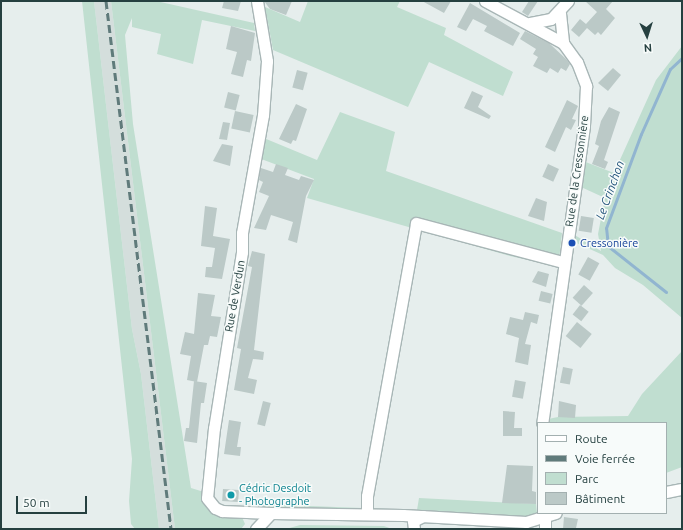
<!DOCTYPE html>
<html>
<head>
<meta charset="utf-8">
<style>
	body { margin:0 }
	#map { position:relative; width:683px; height:530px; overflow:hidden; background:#e6eeed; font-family:Ubuntu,sans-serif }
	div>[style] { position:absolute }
	.built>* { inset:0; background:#d4dedc }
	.green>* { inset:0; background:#c0ded0 }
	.stream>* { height:3px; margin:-1.5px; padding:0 1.5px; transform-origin:1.5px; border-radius:1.5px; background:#91b5d0 }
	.building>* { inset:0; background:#bbc9c7; transform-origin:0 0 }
	.roads { filter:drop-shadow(1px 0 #a8b6b6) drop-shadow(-1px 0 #a8b6b6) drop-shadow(0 1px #a8b6b6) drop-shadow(0 -1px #a8b6b6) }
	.street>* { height:11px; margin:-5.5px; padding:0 5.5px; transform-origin:5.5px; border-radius:5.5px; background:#fff }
	.rail>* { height:3px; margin-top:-1.5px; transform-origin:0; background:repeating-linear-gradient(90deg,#607b7b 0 8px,transparent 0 12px) }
	.dots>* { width:11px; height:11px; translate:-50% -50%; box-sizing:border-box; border:2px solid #f7fbfa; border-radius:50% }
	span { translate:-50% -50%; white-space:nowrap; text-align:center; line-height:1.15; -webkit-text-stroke:3px #f7fbfa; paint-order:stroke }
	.street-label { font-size:11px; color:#254040 }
	.transit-label { font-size:11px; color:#164399 }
	.left { translate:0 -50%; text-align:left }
	.culture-label { font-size:11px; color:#0d838f }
	.water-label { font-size:12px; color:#21537a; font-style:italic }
	.frame { position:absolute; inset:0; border:2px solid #254040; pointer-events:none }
	.legend { position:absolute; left:537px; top:422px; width:130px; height:92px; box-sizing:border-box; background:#f7fbfa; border:1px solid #a3b0b0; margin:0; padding:5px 7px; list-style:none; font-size:12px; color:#254040 }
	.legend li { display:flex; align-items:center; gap:8px; height:20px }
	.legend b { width:20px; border:1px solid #a3b0b0 }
	.north { position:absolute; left:627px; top:16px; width:40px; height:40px; -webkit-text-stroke:3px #f7fbfa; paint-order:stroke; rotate:176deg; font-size:11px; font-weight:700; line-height:16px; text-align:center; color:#254040 }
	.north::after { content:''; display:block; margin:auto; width:14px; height:18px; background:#254040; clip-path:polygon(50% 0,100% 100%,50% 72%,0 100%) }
	.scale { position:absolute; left:16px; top:496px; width:71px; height:18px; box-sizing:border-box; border:2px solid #254040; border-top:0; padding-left:5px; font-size:12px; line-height:14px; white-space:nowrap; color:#254040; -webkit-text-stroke:3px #f7fbfa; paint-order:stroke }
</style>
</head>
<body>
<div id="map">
	<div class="built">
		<i style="clip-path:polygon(94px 1px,111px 1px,175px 529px,159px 529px,141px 374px,132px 329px)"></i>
	</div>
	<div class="green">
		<i style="clip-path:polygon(82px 1px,94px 1px,132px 329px,141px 374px,159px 529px,135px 529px,131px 524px,129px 501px,132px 459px)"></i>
		<i style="clip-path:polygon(111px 1px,156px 1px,254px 23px,255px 31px,202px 20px,193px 64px,157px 54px,161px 34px,132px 27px,132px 18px,125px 35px,133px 124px,191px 488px,204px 492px,206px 506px,217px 514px,241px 515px,245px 524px,241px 529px,175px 529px)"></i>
		<i style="clip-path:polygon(308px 1px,400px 1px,397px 7px,446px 28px,444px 35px,513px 72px,503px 96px,429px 62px,408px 107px,273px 50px,265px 7px,300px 22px)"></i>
		<i style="clip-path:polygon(682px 46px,682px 318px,643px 285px,615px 268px,603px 255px,572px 241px,573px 234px,601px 251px,598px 234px,605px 198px,581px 187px,583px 161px,614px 173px,656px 80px)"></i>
		<i style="clip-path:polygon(340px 112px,395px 132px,386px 171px,562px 233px,559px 260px,554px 266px,510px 256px,307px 198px,314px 179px,256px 157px,259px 136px,317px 160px)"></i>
		<i style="clip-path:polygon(682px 351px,682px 467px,666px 473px,666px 423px,548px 423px,548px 419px,558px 417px,628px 416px,642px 394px)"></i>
		<i style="clip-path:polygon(419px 498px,536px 504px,537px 513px,529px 517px,252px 508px,255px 504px,417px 510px)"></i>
		<i style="clip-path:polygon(300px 525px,384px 526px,392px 529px,286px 529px)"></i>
	</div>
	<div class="stream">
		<i style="left:666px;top:292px;width:74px;rotate:-141.6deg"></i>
		<i style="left:608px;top:246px;width:18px;rotate:-96deg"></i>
		<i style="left:606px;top:228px;width:100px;rotate:-69.6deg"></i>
		<i style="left:641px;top:134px;width:71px;rotate:-66deg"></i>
		<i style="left:670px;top:69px;width:16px;rotate:-43deg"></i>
	</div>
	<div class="building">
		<i style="clip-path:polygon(224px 1px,241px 1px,238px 11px,222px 8px)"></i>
		<i style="clip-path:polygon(264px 1px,292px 1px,286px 15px,270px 9px)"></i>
		<i style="clip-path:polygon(422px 1px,451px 1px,444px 13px)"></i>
		<i style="clip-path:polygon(529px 1px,538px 1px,528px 16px,522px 12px)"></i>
		<i style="clip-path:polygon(585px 1px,613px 1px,606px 9px,615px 18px,601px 35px,598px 32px,595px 35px,587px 28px,579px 37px,571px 30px,580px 19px,586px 24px,597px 12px)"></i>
		<i style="clip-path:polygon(470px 3px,520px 33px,513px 46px,484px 31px,487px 26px,473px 19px,466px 31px,457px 27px)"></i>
		<i style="clip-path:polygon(231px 26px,255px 33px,251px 61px,247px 60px,243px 77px,231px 74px,237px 52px,226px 49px)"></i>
		<i style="clip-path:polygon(525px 31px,549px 43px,566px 59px,570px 64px,566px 71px,561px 68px,558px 73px,550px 68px,547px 73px,533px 66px,538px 57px,533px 54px,536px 49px,520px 39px)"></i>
		<i style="clip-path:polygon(613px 68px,621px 75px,608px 91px,598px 83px)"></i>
		<i style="left:297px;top:70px;width:11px;height:18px;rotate:15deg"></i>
		<i style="clip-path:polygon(472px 91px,483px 96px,478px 107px,491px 116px,489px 119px,464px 108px)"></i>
		<i style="left:228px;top:92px;width:12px;height:16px;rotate:14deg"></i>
		<i style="clip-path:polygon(567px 100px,578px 106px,572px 119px,576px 120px,571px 130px,566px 127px,555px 152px,545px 147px)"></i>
		<i style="clip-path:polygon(296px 104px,307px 109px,296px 141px,293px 140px,291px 144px,279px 139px)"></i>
		<i style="clip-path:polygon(609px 107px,620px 112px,604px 160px,608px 162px,605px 169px,592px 164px,599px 146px,595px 144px,601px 121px)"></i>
		<i style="left:235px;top:111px;width:19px;height:18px;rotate:12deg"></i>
		<i style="clip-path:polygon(223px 122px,230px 123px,227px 140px,219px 139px)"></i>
		<i style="clip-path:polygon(222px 144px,233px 146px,230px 166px,213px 161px)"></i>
		<i style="clip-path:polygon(276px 164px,288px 168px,285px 175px,299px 180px,301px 176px,314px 180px,306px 196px,297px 243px,288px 240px,293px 222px,271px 215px,266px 230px,254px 228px,269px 196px,259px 192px,263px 182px,259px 180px,260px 171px,261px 168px,273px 172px)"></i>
		<i style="left:548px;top:164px;width:12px;height:14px;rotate:24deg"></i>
		<i style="clip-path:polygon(536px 198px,547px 202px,544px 221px,528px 216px)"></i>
		<i style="clip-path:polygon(205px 206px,217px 208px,213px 236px,230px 239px,222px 279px,205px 277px,206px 267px,212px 267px,215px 248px,201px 246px)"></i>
		<i style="left:581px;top:216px;width:13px;height:15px;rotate:9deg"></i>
		<i style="clip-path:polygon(252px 251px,265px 254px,254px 350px,264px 352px,263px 360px,253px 359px,248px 378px,257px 380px,254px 394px,234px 390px,241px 349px,237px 348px,252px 267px,248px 266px)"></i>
		<i style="left:588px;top:257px;width:13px;height:20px;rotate:29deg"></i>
		<i style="clip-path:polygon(538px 271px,549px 274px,546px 287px,532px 282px)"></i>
		<i style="left:584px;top:285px;width:12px;height:17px;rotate:42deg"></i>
		<i style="left:541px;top:291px;width:12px;height:10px;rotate:14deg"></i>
		<i style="clip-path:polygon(198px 293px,215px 295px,211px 316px,221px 317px,217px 337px,210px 336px,208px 345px,204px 345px,197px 382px,187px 380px,191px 356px,180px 354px,185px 332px,194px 334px)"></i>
		<i style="left:580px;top:305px;width:11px;height:12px;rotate:38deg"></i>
		<i style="clip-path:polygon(525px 312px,539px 315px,537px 324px,531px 322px,525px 344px,531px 345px,528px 365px,515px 362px,519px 338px,506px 334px,510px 317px,523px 320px)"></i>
		<i style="left:577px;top:322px;width:19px;height:18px;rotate:39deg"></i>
		<i style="left:563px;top:367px;width:10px;height:16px;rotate:11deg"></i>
		<i style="left:515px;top:380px;width:11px;height:17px;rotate:10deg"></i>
		<i style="clip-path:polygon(194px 381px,207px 383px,204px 403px,201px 403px,197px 443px,184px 441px,186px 428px,189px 428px)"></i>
		<i style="left:263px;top:401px;width:8px;height:24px;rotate:14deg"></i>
		<i style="clip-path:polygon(559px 401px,576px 405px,575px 418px,558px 417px)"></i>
		<i style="clip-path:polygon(503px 411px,515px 412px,514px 428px,522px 428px,522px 436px,503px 436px)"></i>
		<i style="clip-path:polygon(229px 420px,241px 422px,237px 447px,241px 447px,240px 456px,224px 454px)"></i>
		<i style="clip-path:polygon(507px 465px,533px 466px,532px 491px,536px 492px,536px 504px,502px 503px)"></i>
		<i style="left:223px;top:489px;width:16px;height:12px;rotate:4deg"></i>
		<i style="clip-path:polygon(564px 517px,578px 519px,576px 528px,563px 529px)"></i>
	</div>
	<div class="roads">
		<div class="street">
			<i style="left:257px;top:1px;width:61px;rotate:80.5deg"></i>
			<i style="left:267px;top:61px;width:54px;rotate:94.2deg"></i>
			<i style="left:263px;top:115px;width:120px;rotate:100.1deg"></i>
			<i style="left:242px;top:233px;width:19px;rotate:90deg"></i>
			<i style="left:242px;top:252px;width:178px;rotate:99deg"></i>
			<i style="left:214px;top:428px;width:70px;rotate:95.7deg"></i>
			<i style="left:207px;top:498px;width:13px;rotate:51deg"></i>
			<i style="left:215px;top:508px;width:8px;rotate:23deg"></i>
			<i style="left:222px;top:511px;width:49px;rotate:2.3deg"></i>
			<i style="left:485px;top:1px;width:89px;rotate:28.3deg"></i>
			<i style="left:563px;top:43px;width:24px;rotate:54deg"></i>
			<i style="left:577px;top:62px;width:26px;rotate:69deg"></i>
			<i style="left:586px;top:86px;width:40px;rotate:92.9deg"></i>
			<i style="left:584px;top:126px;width:300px;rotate:98deg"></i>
			<i style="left:560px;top:13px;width:30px;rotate:84deg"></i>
			<i style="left:530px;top:23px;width:21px;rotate:-11deg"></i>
			<i style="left:551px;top:19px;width:25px;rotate:-47deg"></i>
			<i style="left:666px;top:492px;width:16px;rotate:-11deg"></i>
			<i style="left:545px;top:513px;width:16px;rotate:90deg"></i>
			<i style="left:367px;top:514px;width:18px;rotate:-90deg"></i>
			<i style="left:367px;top:496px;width:277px;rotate:-79.8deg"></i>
			<i style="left:416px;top:223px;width:152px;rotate:14.9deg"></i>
			<i style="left:256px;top:529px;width:22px;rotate:-47deg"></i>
			<i style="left:271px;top:513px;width:132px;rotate:0.9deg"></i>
			<i style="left:403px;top:515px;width:123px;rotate:3.3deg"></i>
			<i style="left:526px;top:522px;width:31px;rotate:-17deg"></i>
			<i style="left:414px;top:529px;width:8px;rotate:-97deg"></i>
			<i style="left:413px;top:521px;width:11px;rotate:-27deg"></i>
		</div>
	</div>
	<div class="rail">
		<i style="left:106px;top:1px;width:532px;rotate:82.98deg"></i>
	</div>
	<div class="dots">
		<i style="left:572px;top:243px;background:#1a4fb4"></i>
		<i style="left:231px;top:495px;background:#0f9aa8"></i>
	</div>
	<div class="street-label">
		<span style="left:577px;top:171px;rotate:-82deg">Rue de la Cressonnière</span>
		<span style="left:235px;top:296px;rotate:-80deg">Rue de Verdun</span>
	</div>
	<div class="transit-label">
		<span class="left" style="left:580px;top:243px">Cressonière</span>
	</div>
	<div class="culture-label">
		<span class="left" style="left:239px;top:495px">Cédric Desdoit<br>- Photographe</span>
	</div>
	<div class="water-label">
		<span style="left:610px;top:190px;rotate:-70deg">Le Crinchon</span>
	</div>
	<div class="frame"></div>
	<ul class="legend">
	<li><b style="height:5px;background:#fff"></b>Route</li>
	<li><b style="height:5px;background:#607b7b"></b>Voie ferrée</li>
	<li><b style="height:11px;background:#c0ded0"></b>Parc</li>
	<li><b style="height:11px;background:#bbc9c7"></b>Bâtiment</li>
	</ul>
	<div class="north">N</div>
	<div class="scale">50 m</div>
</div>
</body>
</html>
